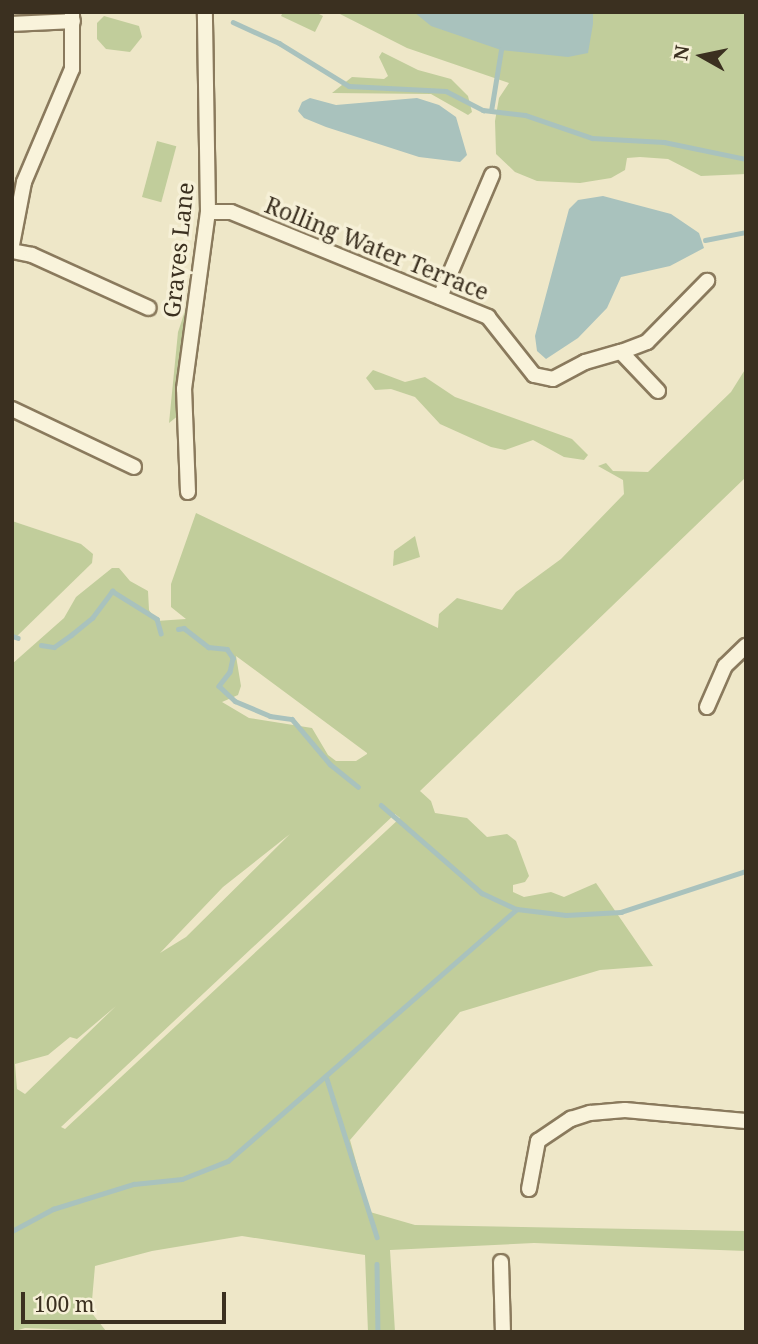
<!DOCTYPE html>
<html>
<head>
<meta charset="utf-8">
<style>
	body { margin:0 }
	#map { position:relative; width:758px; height:1344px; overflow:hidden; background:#eee7c8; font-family:"Noto Serif",serif }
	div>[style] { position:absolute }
	.green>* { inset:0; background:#c1cd9b; transform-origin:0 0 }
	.water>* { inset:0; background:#a9c2bd }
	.stream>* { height:4.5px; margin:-2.25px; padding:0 2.25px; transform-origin:2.25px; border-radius:2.25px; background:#a9c2bd }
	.roads { filter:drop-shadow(2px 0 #8a7a5d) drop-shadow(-2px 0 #8a7a5d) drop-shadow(0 2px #8a7a5d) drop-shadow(0 -2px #8a7a5d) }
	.minor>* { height:14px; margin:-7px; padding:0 7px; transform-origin:7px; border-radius:7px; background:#f9f3db }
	span { translate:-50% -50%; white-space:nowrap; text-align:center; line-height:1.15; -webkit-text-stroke:7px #f6f0d7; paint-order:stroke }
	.street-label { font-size:23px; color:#3b3020 }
	.frame { position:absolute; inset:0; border:14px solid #3b3020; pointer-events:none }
	.north { position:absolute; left:667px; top:21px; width:70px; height:70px; -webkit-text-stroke:5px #f6f0d7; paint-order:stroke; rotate:279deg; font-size:19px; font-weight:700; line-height:28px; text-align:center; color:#3b3020 }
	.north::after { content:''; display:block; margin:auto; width:24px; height:32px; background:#3b3020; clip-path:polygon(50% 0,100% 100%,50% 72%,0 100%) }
	.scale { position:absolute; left:21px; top:1292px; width:205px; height:32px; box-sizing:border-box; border:4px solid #3b3020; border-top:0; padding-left:9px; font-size:21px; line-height:24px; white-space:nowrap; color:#3b3020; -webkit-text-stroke:5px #f6f0d7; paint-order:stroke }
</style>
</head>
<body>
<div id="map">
	<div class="green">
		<i style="clip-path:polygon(283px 12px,315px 12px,323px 16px,315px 32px,281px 16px)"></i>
		<i style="clip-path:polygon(336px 12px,746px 12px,746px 174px,701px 176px,668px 159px,640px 157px,627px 158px,625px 170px,611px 178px,580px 183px,537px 181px,515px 172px,496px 154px,495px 121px,499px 98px,509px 83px,407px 48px)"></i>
		<i style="clip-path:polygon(104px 16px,139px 26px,142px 37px,130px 52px,106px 49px,97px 39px,97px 23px)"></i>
		<i style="clip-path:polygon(382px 52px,418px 70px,451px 79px,468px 96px,472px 112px,468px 115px,431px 94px,332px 93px,352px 77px,384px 79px,388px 76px,379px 57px)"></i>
		<i style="left:157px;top:141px;width:20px;height:58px;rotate:15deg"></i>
		<i style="clip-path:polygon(185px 311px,179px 415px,169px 423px,178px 332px)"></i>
		<i style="clip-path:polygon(evenodd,746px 368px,746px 477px,420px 791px,431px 801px,435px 813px,467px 818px,487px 837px,507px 834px,516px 841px,529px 876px,525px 882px,513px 885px,513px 892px,524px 897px,551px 892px,564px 897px,596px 883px,653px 966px,600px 970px,460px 1012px,350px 1140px,370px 1212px,415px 1225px,746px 1231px,746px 1251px,534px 1243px,390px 1250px,395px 1332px,368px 1332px,365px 1255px,242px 1236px,152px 1251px,95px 1266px,91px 1312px,106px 1331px,25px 1328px,12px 1332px,12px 664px,64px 618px,76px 597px,112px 568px,119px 568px,130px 581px,148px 591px,149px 610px,156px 621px,186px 619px,171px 607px,171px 584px,196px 513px,438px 628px,439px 614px,457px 598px,502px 610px,516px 592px,561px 559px,624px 494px,623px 480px,598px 466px,606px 463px,613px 471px,648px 472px,731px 392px,746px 368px,236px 656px,367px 753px,367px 754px,356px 761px,336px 761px,328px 755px,312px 728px,249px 718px,222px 702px,238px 695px,241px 686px,236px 656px,746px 368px,395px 814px,400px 818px,65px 1129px,61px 1127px,395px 814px,746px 368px,290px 834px,186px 937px,160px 953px,223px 887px,290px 834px,746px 368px,116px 1006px,25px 1094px,17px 1089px,15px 1064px,48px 1055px,70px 1037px,77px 1039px,116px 1006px)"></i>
		<i style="clip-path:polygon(373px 370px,405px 382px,425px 377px,455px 397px,572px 439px,588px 455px,584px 460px,564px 457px,533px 440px,505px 450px,491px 447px,440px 424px,415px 397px,391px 389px,375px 390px,366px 378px)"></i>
		<i style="clip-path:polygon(12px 521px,81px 544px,93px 554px,92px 563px,12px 641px)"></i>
		<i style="clip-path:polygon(415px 536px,420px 557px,393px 566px,394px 551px)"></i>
	</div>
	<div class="water">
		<i style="clip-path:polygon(414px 12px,593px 12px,593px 24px,588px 53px,568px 57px,501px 50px,431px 26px)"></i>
		<i style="clip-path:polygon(310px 98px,336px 105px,417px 98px,439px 105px,456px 117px,467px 155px,460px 162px,419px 157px,326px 127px,304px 118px,298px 111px,302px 102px)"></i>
		<i style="clip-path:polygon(603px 196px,671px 214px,699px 233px,704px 248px,670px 266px,621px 277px,607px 308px,578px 338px,546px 359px,537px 351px,535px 336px,569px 209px,578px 200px)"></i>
	</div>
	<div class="stream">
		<i style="left:233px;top:22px;width:51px;rotate:24.5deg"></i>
		<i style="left:279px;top:43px;width:82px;rotate:31.6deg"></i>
		<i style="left:349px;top:86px;width:97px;rotate:3deg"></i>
		<i style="left:446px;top:91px;width:42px;rotate:27.2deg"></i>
		<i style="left:483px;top:110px;width:42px;rotate:6.8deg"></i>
		<i style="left:525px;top:115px;width:71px;rotate:18.9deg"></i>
		<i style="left:592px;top:138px;width:72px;rotate:3.2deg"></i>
		<i style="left:664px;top:142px;width:84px;rotate:11.7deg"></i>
		<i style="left:491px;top:111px;width:62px;rotate:-80.7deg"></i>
		<i style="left:705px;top:240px;width:42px;rotate:-11deg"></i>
		<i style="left:178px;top:629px;width:6px;rotate:-9deg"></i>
		<i style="left:184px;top:628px;width:31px;rotate:38deg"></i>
		<i style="left:208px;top:647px;width:19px;rotate:6deg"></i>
		<i style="left:227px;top:649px;width:11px;rotate:56deg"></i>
		<i style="left:233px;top:658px;width:14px;rotate:102deg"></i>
		<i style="left:230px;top:672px;width:18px;rotate:128deg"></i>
		<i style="left:219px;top:686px;width:22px;rotate:43deg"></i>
		<i style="left:235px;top:701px;width:38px;rotate:23deg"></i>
		<i style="left:270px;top:716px;width:22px;rotate:8deg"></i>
		<i style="left:292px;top:719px;width:59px;rotate:49.8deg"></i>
		<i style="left:330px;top:764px;width:36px;rotate:39deg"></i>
		<i style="left:12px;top:636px;width:6px;rotate:18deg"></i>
		<i style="left:41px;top:645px;width:13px;rotate:9deg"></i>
		<i style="left:54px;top:647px;width:21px;rotate:-35deg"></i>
		<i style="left:71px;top:635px;width:27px;rotate:-39deg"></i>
		<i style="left:92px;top:618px;width:34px;rotate:-53deg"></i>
		<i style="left:112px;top:591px;width:53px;rotate:31.9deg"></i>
		<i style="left:157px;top:619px;width:15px;rotate:74deg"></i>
		<i style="left:381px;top:805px;width:134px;rotate:41.1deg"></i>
		<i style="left:482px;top:893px;width:38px;rotate:25deg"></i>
		<i style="left:326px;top:1076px;width:169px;rotate:72.4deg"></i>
		<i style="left:12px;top:1231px;width:47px;rotate:-28.2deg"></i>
		<i style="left:53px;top:1209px;width:85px;rotate:-17.2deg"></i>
		<i style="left:134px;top:1184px;width:48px;rotate:-5.9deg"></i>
		<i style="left:182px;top:1179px;width:49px;rotate:-21.4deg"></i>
		<i style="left:228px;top:1161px;width:383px;rotate:-41.1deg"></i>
		<i style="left:517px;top:909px;width:49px;rotate:7deg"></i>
		<i style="left:566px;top:915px;width:55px;rotate:-3.1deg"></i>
		<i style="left:621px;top:912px;width:132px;rotate:-18.2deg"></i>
		<i style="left:377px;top:1264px;width:68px;rotate:89.2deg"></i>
	</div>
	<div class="roads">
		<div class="minor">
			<i style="left:12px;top:24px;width:61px;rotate:-2.8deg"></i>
			<i style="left:208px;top:212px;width:23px"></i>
			<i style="left:231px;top:212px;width:278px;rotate:22.2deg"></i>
			<i style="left:488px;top:317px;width:74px;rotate:51.6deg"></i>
			<i style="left:534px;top:375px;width:19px;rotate:12deg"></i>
			<i style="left:553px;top:379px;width:36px;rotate:-28deg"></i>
			<i style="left:585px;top:362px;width:37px;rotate:-16deg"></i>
			<i style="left:12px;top:245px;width:64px;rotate:-79.2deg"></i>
			<i style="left:24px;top:182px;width:123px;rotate:-67deg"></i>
			<i style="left:72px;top:69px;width:57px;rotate:-90deg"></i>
			<i style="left:12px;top:251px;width:20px;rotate:11deg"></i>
			<i style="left:32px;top:255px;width:128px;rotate:24.4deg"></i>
			<i style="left:440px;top:297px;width:133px;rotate:-66.9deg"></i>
			<i style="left:658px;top:391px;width:54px;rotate:-133.5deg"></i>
			<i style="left:621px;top:352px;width:28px;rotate:-21deg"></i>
			<i style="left:647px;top:342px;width:86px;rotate:-45.5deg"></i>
			<i style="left:12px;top:409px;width:135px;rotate:25.4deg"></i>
			<i style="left:188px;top:492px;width:103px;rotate:-92.2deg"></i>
			<i style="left:184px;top:389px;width:179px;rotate:-82.3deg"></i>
			<i style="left:208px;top:212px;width:200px;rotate:-90.9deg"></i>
			<i style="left:707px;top:707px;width:45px;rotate:-66.3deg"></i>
			<i style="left:725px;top:666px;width:29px;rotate:-44deg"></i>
			<i style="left:529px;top:1189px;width:49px;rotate:-79.4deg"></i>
			<i style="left:538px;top:1141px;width:40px;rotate:-34deg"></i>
			<i style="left:571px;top:1119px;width:20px;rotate:-18deg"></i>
			<i style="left:590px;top:1113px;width:35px;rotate:-5deg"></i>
			<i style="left:625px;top:1110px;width:121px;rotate:5.2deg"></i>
			<i style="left:501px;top:1262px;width:70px;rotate:88.4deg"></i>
		</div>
	</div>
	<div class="street-label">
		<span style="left:377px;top:248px;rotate:22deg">Rolling Water Terrace</span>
		<span style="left:178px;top:250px;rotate:-84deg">Graves Lane</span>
	</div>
	<div class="frame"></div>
	<div class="north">N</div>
	<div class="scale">100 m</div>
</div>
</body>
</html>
